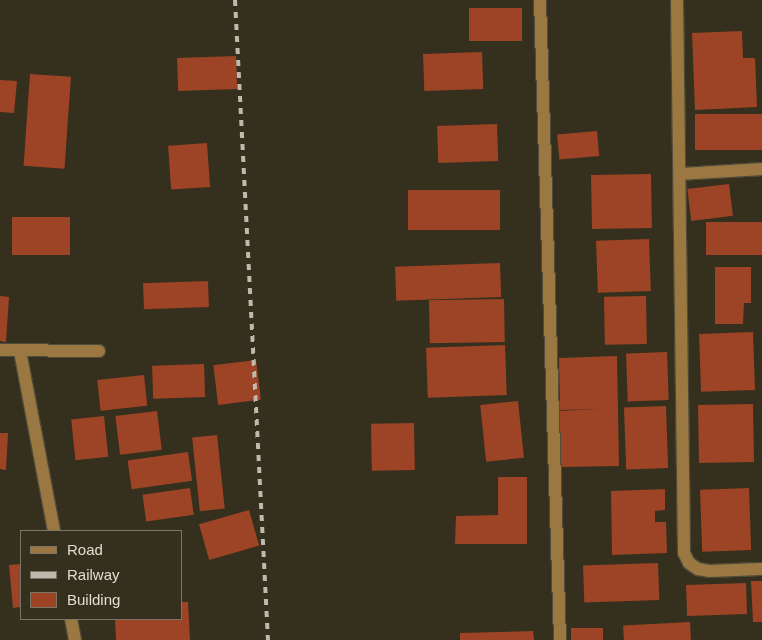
<!DOCTYPE html>
<html>
<head>
<meta charset="utf-8">
<style>
	body { margin:0 }
	#map { position:relative; width:762px; height:640px; overflow:hidden; background:#352f1d; font-family:Helvetica,sans-serif }
	div>[style] { position:absolute }
	.building>* { inset:0; background:#9d4426; transform-origin:0 0 }
	.roads { filter:drop-shadow(1px 0 #514b3a) drop-shadow(-1px 0 #514b3a) drop-shadow(0 1px #514b3a) drop-shadow(0 -1px #514b3a) }
	.minor>* { height:12px; margin:-6px; padding:0 6px; transform-origin:6px; border-radius:6px; background:#9b7842 }
	.rail>* { height:4px; margin-top:-2px; transform-origin:0; background:repeating-linear-gradient(90deg,#bebaad 0 6px,transparent 0 12px) }
	span { translate:-50% -50%; white-space:nowrap; text-align:center; line-height:1.15; -webkit-text-stroke:5px #352f1d; paint-order:stroke }
	.legend { position:absolute; left:20px; top:530px; width:162px; height:90px; box-sizing:border-box; background:#352f1d; border:1px solid #7a7565; margin:0; padding:6px 9px; list-style:none; font-size:15px; color:#e1ddd2 }
	.legend li { display:flex; align-items:center; gap:10px; height:25px }
	.legend b { width:25px; border:1px solid #7a7565 }
</style>
</head>
<body>
<div id="map">
	<div class="building">
		<i style="left:522px;top:8px;width:33px;height:53px;rotate:90deg"></i>
		<i style="clip-path:polygon(742px 31px,743px 58px,755px 58px,757px 107px,695px 110px,692px 33px)"></i>
		<i style="left:482px;top:52px;width:37px;height:59px;rotate:88deg"></i>
		<i style="left:236px;top:56px;width:33px;height:59px;rotate:88deg"></i>
		<i style="left:30px;top:74px;width:41px;height:92px;rotate:4deg"></i>
		<i style="clip-path:polygon(0 80px,17px 81px,14px 113px,0 112px)"></i>
		<i style="left:762px;top:114px;width:36px;height:67px;rotate:90deg"></i>
		<i style="left:497px;top:124px;width:37px;height:60px;rotate:88deg"></i>
		<i style="left:597px;top:131px;width:25px;height:40px;rotate:85deg"></i>
		<i style="left:207px;top:143px;width:44px;height:39px;rotate:86deg"></i>
		<i style="left:651px;top:174px;width:54px;height:60px;rotate:89deg"></i>
		<i style="left:729px;top:184px;width:32px;height:42px;rotate:83deg"></i>
		<i style="left:500px;top:190px;width:40px;height:92px;rotate:90deg"></i>
		<i style="left:12px;top:217px;width:58px;height:38px"></i>
		<i style="left:762px;top:222px;width:33px;height:56px;rotate:90deg"></i>
		<i style="left:649px;top:239px;width:52px;height:53px;rotate:88deg"></i>
		<i style="left:500px;top:263px;width:34px;height:105px;rotate:88deg"></i>
		<i style="clip-path:polygon(715px 267px,751px 267px,751px 303px,744px 303px,743px 324px,715px 324px)"></i>
		<i style="left:208px;top:281px;width:26px;height:65px;rotate:88deg"></i>
		<i style="clip-path:polygon(0 296px,9px 297px,6px 342px,0 341px)"></i>
		<i style="left:646px;top:296px;width:48px;height:42px;rotate:89deg"></i>
		<i style="left:504px;top:299px;width:43px;height:75px;rotate:89deg"></i>
		<i style="left:753px;top:332px;width:58px;height:54px;rotate:88deg"></i>
		<i style="left:505px;top:345px;width:50px;height:79px;rotate:88deg"></i>
		<i style="left:667px;top:352px;width:48px;height:41px;rotate:88deg"></i>
		<i style="clip-path:polygon(617px 356px,619px 466px,560px 467px,558px 411px,601px 409px,560px 410px,559px 358px)"></i>
		<i style="left:256px;top:360px;width:40px;height:43px;rotate:83deg"></i>
		<i style="left:204px;top:364px;width:33px;height:52px;rotate:88deg"></i>
		<i style="left:144px;top:375px;width:31px;height:47px;rotate:84deg"></i>
		<i style="left:518px;top:401px;width:57px;height:38px;rotate:84deg"></i>
		<i style="left:753px;top:404px;width:58px;height:55px;rotate:89deg"></i>
		<i style="left:666px;top:406px;width:62px;height:42px;rotate:88deg"></i>
		<i style="left:157px;top:411px;width:39px;height:42px;rotate:83deg"></i>
		<i style="left:104px;top:416px;width:41px;height:33px;rotate:84deg"></i>
		<i style="left:414px;top:423px;width:47px;height:43px;rotate:89deg"></i>
		<i style="clip-path:polygon(0 433px,8px 433px,6px 470px,0 469px)"></i>
		<i style="left:217px;top:435px;width:74px;height:25px;rotate:84deg"></i>
		<i style="left:188px;top:452px;width:29px;height:61px;rotate:82deg"></i>
		<i style="clip-path:polygon(498px 477px,527px 477px,527px 544px,455px 544px,456px 516px,498px 515px)"></i>
		<i style="left:190px;top:488px;width:27px;height:48px;rotate:82deg"></i>
		<i style="left:749px;top:488px;width:62px;height:49px;rotate:88deg"></i>
		<i style="clip-path:polygon(665px 489px,665px 510px,655px 511px,655px 522px,666px 522px,667px 553px,612px 555px,611px 491px)"></i>
		<i style="left:249px;top:510px;width:37px;height:52px;rotate:74deg"></i>
		<i style="left:658px;top:563px;width:37px;height:75px;rotate:88deg"></i>
		<i style="clip-path:polygon(21px 564px,21px 607px,13px 608px,9px 565px)"></i>
		<i style="clip-path:polygon(751px 581px,762px 581px,762px 622px,753px 622px)"></i>
		<i style="left:746px;top:583px;width:31px;height:60px;rotate:88deg"></i>
		<i style="clip-path:polygon(181px 602px,188px 602px,190px 640px,116px 640px,115px 619px,181px 619px)"></i>
		<i style="left:690px;top:622px;width:18px;height:67px;rotate:87deg"></i>
		<i style="left:571px;top:628px;width:32px;height:12px"></i>
		<i style="clip-path:polygon(533px 631px,534px 640px,460px 640px,460px 633px)"></i>
	</div>
	<div class="roads">
		<div class="minor">
			<i style="left:540px;top:0;width:640px;rotate:88.21deg"></i>
			<i style="left:677px;top:0;width:553px;rotate:89.27deg"></i>
			<i style="left:684px;top:553px;width:11px;rotate:63deg"></i>
			<i style="left:689px;top:563px;width:11px;rotate:34deg"></i>
			<i style="left:698px;top:569px;width:11px;rotate:10deg"></i>
			<i style="left:709px;top:571px;width:53px;rotate:-2.2deg"></i>
			<i style="left:680px;top:174px;width:82px;rotate:-3.5deg"></i>
			<i style="left:0;top:350px;width:99px;rotate:0.6deg"></i>
			<i style="left:20px;top:351px;width:183px;rotate:79.3deg"></i>
			<i style="left:71px;top:619px;width:21px;rotate:79deg"></i>
		</div>
	</div>
	<div class="rail">
		<i style="left:235px;top:0;width:641px;rotate:87.05deg"></i>
	</div>
	<ul class="legend">
	<li><b style="height:6px;background:#9b7842"></b>Road</li>
	<li><b style="height:6px;background:#bebaad"></b>Railway</li>
	<li><b style="height:14px;background:#9d4426"></b>Building</li>
	</ul>
</div>
</body>
</html>
